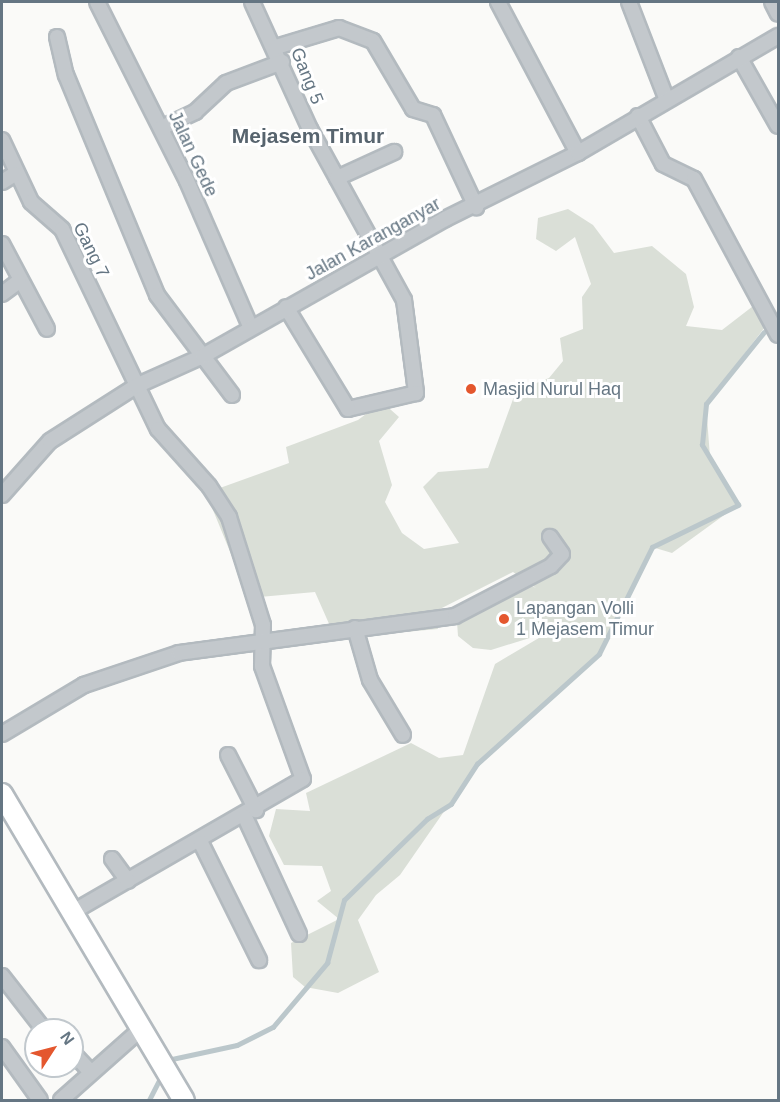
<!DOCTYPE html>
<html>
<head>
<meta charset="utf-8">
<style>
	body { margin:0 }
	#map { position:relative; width:780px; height:1102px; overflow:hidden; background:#fafaf8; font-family:Helvetica,sans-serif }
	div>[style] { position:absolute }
	.green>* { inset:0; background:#dadfd7 }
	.stream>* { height:4.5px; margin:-2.25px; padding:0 2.25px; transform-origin:2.25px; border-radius:2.25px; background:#bbc7cb }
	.roads { filter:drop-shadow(2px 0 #b3babf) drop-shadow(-2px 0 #b3babf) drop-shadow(0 2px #b3babf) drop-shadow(0 -2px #b3babf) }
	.street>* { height:14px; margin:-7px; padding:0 7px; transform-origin:7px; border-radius:7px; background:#c3c8cc }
	.secondary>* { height:20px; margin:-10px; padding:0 10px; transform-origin:10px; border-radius:10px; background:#fff }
	.dots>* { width:16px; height:16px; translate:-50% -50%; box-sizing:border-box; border:3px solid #fff; border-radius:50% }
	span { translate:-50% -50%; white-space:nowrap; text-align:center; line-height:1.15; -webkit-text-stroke:6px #fff; paint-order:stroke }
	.street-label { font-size:18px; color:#657683 }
	.poi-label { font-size:18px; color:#657683 }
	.left { translate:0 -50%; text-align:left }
	.quarter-label { font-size:21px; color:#57646e; font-weight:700 }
	.frame { position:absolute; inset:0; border:3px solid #657683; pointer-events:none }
	.north { position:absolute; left:24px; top:1018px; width:60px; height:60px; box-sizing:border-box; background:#fff; border:2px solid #c1c8cd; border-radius:50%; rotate:54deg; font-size:16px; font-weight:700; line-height:24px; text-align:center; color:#657683 }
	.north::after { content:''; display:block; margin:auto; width:21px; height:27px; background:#e4572e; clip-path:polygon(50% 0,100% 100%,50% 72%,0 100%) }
</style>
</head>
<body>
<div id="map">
	<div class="green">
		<i style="clip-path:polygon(568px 209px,593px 225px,614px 253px,652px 246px,686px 274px,694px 307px,686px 326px,722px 330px,757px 303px,768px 323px,706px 404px,710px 457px,738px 505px,672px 553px,652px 547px,599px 654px,470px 774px,400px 875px,376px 895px,358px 920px,379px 972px,338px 993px,305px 987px,293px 977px,291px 943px,339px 919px,317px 901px,331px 891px,322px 866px,284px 865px,269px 836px,276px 809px,310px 811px,306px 793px,411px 743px,439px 758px,463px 755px,495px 664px,549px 632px,491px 650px,473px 648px,458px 636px,456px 608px,516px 578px,536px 588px,513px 572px,432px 613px,438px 629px,405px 632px,396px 618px,330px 626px,315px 592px,249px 598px,206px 493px,289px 463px,286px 447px,358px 420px,382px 402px,399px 417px,379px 441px,392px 485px,385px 502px,402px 533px,424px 549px,459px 543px,423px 487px,438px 472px,488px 468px,516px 391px,549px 378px,563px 361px,560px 338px,583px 329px,582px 297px,591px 284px,575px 237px,556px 251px,536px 239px,538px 218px)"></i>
	</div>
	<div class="stream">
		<i style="left:168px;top:1065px;width:7px;rotate:-56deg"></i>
		<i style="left:172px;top:1059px;width:66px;rotate:-12.2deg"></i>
		<i style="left:237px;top:1045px;width:40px;rotate:-26.6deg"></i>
		<i style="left:273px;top:1027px;width:84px;rotate:-49.8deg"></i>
		<i style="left:327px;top:963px;width:65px;rotate:-74.9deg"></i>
		<i style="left:344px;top:900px;width:116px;rotate:-44.3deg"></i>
		<i style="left:427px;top:819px;width:28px;rotate:-32deg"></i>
		<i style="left:451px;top:804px;width:48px;rotate:-57deg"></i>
		<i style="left:477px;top:764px;width:164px;rotate:-42deg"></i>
		<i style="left:599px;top:654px;width:119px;rotate:-63.6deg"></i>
		<i style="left:652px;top:547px;width:96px;rotate:-26deg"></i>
		<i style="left:738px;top:505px;width:70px;rotate:-121deg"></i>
		<i style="left:702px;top:445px;width:41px;rotate:-84.4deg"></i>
		<i style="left:706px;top:404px;width:92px;rotate:-51.1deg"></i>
		<i style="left:149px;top:1100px;width:29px;rotate:-63deg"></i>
	</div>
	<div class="roads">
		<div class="street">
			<i style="left:97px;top:2px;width:200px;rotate:63.3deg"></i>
			<i style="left:187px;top:181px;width:158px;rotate:66.5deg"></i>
			<i style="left:252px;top:2px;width:140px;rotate:65.5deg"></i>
			<i style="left:310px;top:129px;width:195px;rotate:61.2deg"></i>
			<i style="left:404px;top:300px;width:94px;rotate:82.6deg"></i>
			<i style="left:416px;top:393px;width:70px;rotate:166.8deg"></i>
			<i style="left:348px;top:409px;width:119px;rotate:-121.3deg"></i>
			<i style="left:498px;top:2px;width:171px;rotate:62.1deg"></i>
			<i style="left:629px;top:2px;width:103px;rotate:68.9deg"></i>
			<i style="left:772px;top:2px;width:13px;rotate:63deg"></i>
			<i style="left:57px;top:37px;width:39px;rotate:77deg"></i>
			<i style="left:66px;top:75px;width:238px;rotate:67.5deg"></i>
			<i style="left:157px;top:295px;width:125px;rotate:53.1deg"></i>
			<i style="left:276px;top:47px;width:66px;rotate:-16.8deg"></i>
			<i style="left:339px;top:28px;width:36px;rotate:21deg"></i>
			<i style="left:373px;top:41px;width:79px;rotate:59.5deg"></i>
			<i style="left:413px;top:109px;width:21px;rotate:17deg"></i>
			<i style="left:433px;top:115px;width:102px;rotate:64.9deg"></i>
			<i style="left:739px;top:57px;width:79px;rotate:60.5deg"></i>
			<i style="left:638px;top:116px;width:54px;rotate:62.5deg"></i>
			<i style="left:663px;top:164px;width:34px;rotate:26deg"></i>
			<i style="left:694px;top:179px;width:177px;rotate:61.7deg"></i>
			<i style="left:161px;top:128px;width:38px;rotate:-25deg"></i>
			<i style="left:195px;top:112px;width:42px;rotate:-43.1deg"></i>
			<i style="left:226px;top:83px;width:60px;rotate:-20.6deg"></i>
			<i style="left:2px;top:140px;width:68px;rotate:64.9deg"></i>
			<i style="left:31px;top:202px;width:41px;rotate:41.1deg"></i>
			<i style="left:62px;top:229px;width:222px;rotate:64.4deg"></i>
			<i style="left:158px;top:429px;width:76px;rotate:48.2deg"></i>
			<i style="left:209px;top:486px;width:37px;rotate:57deg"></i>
			<i style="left:229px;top:517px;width:113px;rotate:72.5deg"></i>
			<i style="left:263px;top:625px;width:41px;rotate:91.4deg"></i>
			<i style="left:262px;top:666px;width:120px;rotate:70.1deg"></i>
			<i style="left:303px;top:779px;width:268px;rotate:150deg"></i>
			<i style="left:337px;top:178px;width:63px;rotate:-24.5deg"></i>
			<i style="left:2px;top:182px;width:15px;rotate:-32deg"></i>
			<i style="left:2px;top:244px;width:96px;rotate:62.1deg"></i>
			<i style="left:2px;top:294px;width:21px;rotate:-37deg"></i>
			<i style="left:2px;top:495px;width:72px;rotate:-48.4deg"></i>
			<i style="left:50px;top:441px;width:102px;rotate:-32.6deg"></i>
			<i style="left:136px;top:386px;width:73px;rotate:-24.1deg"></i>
			<i style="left:203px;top:356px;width:278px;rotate:-29.5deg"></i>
			<i style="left:445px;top:219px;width:148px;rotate:-26.4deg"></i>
			<i style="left:578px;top:153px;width:232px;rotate:-30.3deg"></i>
			<i style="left:355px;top:628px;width:54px;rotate:73.9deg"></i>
			<i style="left:370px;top:680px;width:64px;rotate:59deg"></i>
			<i style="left:2px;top:734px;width:96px;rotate:-30.9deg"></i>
			<i style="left:84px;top:685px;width:100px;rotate:-18.6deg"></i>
			<i style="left:179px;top:653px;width:278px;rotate:-7.6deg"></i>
			<i style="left:455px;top:616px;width:108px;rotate:-27.5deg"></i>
			<i style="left:551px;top:566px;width:16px;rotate:-47deg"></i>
			<i style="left:562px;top:554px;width:21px;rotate:-125deg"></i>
			<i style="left:228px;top:755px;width:62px;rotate:63deg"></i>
			<i style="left:245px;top:817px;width:129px;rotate:65.2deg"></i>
			<i style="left:201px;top:843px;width:131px;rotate:63.6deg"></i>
			<i style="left:112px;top:859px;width:27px;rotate:54deg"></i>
			<i style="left:2px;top:976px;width:68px;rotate:52.1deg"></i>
			<i style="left:2px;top:1047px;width:65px;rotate:54.4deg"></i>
			<i style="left:72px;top:1052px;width:25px;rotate:47deg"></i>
			<i style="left:61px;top:1100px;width:107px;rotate:-41.6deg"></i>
		</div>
		<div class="secondary">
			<i style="left:2px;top:794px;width:356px;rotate:59.3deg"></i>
		</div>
	</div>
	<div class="dots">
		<i style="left:471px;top:389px;background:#e4572e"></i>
		<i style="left:504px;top:619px;background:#e4572e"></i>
	</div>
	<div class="street-label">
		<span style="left:307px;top:76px;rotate:68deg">Gang 5</span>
		<span style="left:193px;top:154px;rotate:65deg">Jalan Gede</span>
		<span style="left:373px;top:239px;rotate:-29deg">Jalan Karanganyar</span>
		<span style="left:91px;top:250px;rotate:64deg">Gang 7</span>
	</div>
	<div class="poi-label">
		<span class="left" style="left:483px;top:389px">Masjid Nurul Haq</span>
		<span class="left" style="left:516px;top:619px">Lapangan Volli<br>1 Mejasem Timur</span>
	</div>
	<div class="quarter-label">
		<span style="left:308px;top:136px">Mejasem Timur</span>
	</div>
	<div class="frame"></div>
	<div class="north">N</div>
</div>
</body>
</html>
